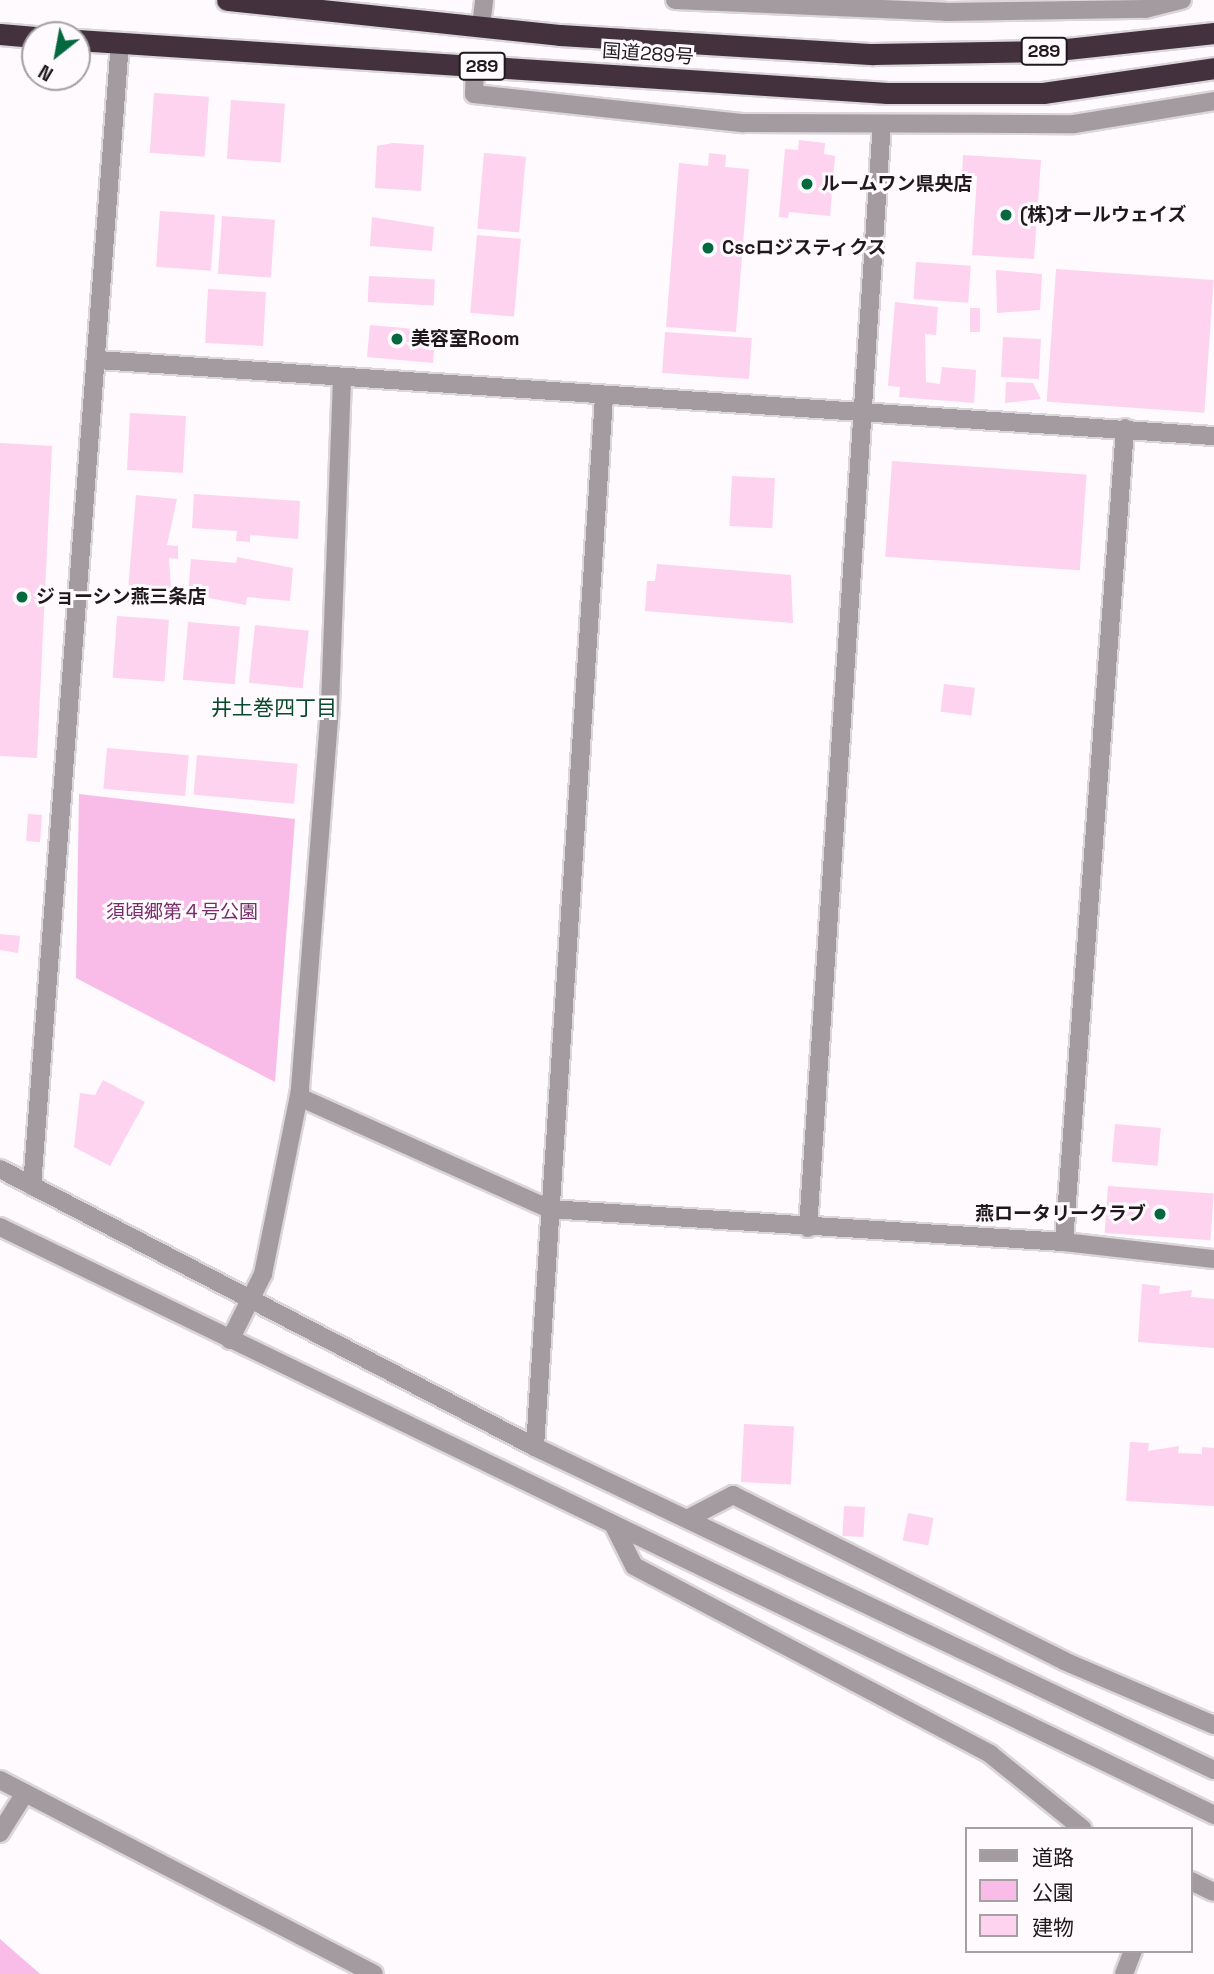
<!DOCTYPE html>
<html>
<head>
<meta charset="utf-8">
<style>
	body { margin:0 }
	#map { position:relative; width:1214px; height:1974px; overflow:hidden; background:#fffafd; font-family:"Space Grotesk","Noto Sans JP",sans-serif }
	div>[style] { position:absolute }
	.green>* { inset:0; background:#f9bce8 }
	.building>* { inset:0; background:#fdd3f0; transform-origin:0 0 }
	.roads { filter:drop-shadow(2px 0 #dbd6d9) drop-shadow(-2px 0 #dbd6d9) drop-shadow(0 2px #dbd6d9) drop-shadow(0 -2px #dbd6d9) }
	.minor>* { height:18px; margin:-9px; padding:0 9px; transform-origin:9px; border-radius:9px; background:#a49ba1 }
	.highway>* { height:21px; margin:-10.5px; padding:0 10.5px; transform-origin:10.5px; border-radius:10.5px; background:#43323e }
	.dots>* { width:19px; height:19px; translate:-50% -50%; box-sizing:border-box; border:4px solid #fffafd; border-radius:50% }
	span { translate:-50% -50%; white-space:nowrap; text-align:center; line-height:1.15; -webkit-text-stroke:6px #fffafd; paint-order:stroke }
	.shield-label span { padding:2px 5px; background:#fffafd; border:2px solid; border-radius:5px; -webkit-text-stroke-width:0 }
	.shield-label { font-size:18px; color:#20181d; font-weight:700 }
	.street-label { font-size:19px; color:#20181d }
	.poi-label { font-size:19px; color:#20181d; font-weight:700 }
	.left { translate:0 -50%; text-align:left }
	.right { translate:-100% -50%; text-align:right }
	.park-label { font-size:19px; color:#792c69 }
	.neighbourhood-label { font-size:21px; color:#0a4a2c }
	.legend { position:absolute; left:965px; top:1827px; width:228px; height:126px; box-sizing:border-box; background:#fffafd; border:2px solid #a6a0a3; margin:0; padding:9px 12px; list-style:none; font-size:21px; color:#20181d }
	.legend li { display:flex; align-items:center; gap:14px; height:35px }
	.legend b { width:35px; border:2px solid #a6a0a3 }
	.north { position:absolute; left:21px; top:21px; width:70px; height:70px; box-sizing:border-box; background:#fffafd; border:2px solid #a6a0a3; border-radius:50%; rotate:211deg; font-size:19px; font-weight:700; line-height:28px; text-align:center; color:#20181d }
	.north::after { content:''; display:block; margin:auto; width:24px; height:32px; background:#04693f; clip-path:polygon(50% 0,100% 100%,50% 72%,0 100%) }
</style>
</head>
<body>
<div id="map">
	<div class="green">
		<i style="clip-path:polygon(79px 794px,295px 819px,275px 1082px,76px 978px)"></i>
		<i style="clip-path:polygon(0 1939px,39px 1973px,41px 1974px,0 1974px)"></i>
	</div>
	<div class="building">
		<i style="left:154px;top:93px;width:55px;height:60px;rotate:4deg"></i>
		<i style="left:231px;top:100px;width:54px;height:59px;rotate:4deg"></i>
		<i style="clip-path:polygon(799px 140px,825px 143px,824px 154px,835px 156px,830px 216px,789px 212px,788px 218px,779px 217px,785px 149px,798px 150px)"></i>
		<i style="clip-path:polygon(393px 143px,424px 145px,421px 191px,375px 188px,377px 146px)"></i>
		<i style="left:484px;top:153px;width:42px;height:76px;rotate:5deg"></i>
		<i style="clip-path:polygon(709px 153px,726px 155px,725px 167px,749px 169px,736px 332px,666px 327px,679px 163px,708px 166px)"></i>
		<i style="clip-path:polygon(963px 155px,1041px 160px,1034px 259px,972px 255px,977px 176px,962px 175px)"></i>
		<i style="left:160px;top:211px;width:55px;height:56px;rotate:4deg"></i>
		<i style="left:222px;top:216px;width:53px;height:58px;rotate:4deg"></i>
		<i style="clip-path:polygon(372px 217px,434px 227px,432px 251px,370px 246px)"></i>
		<i style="left:477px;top:235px;width:44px;height:78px;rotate:5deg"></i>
		<i style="left:916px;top:262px;width:55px;height:37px;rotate:4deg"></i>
		<i style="left:1056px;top:269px;width:158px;height:133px;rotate:4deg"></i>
		<i style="clip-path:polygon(996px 270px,1042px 274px,1040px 310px,997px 313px)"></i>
		<i style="left:369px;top:276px;width:66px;height:26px;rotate:3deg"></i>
		<i style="left:208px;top:289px;width:58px;height:54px;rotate:3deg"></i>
		<i style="clip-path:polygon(895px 302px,938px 307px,936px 335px,925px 334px,926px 382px,940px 384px,942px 367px,976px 370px,974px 403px,899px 397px,900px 387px,888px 386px)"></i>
		<i style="left:970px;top:308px;width:10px;height:24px"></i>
		<i style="clip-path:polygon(370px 325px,426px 330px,425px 349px,434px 350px,433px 363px,367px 357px)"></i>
		<i style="left:665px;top:332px;width:87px;height:41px;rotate:4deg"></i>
		<i style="left:1003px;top:337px;width:38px;height:40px;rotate:3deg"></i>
		<i style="clip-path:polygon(1006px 382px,1033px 383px,1041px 399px,1005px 403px)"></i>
		<i style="left:130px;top:413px;width:56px;height:57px;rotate:3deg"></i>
		<i style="clip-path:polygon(0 443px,52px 446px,37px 758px,0 756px)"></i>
		<i style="left:892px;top:461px;width:195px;height:96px;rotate:4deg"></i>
		<i style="left:732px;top:476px;width:43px;height:50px;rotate:3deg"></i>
		<i style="clip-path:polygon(194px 494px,300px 501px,298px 539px,250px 535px,250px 542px,236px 541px,237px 531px,192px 528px)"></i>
		<i style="clip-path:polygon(136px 495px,177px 499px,167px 545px,178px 546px,178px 559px,169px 558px,172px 605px,127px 602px)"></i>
		<i style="clip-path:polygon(237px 557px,293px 568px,290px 601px,247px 597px,246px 605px,188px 594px,191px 559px,236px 563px)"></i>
		<i style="clip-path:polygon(657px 564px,791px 575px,793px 623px,645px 611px,647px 581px,655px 581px)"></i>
		<i style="left:117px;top:616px;width:52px;height:62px;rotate:4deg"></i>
		<i style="left:188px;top:622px;width:52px;height:58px;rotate:5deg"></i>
		<i style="left:255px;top:625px;width:54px;height:58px;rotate:6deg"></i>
		<i style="left:944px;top:684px;width:31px;height:28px;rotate:7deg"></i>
		<i style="left:107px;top:748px;width:82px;height:41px;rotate:5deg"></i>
		<i style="left:197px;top:755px;width:101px;height:40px;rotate:5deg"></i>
		<i style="left:28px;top:814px;width:14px;height:27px;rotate:4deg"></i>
		<i style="clip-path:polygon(0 934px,20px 936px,18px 953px,0 950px)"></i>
		<i style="clip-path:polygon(103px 1080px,145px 1102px,110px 1166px,74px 1147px,80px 1093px,95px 1095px)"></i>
		<i style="left:1115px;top:1124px;width:46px;height:38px;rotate:5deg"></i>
		<i style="left:1108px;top:1186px;width:106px;height:47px;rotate:4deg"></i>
		<i style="clip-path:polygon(1142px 1284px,1160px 1286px,1159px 1294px,1192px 1290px,1191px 1297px,1214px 1299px,1214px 1348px,1138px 1342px)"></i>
		<i style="left:744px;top:1424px;width:50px;height:58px;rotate:3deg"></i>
		<i style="clip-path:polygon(1130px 1442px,1149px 1443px,1148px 1451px,1179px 1446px,1178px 1453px,1202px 1454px,1202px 1447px,1214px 1448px,1214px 1506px,1126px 1501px)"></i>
		<i style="left:844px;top:1506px;width:21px;height:30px;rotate:3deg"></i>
		<i style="left:908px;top:1513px;width:26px;height:28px;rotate:11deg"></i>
	</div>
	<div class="roads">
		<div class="minor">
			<i style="left:675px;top:0;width:271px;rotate:2.5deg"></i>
			<i style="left:946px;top:12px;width:199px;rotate:-0.9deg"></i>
			<i style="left:1145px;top:9px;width:38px;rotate:-14deg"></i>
			<i style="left:481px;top:26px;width:26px;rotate:-83deg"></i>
			<i style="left:475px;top:66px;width:28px;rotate:92deg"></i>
			<i style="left:474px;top:94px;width:271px;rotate:6.2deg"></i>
			<i style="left:743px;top:123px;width:331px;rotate:0.2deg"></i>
			<i style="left:1074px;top:124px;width:142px;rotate:-9.3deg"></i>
			<i style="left:98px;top:360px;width:1119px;rotate:3.9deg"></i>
			<i style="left:342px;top:378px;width:329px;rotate:92.1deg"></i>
			<i style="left:330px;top:707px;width:391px;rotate:94.5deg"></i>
			<i style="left:299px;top:1097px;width:274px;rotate:24.1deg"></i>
			<i style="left:549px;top:1209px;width:516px;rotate:3.67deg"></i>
			<i style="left:1064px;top:1242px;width:151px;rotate:6.5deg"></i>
			<i style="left:0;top:1169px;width:603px;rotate:27.46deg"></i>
			<i style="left:535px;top:1447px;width:752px;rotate:25.44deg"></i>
			<i style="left:32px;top:1186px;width:1146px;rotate:-85.6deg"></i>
			<i style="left:0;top:1227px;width:1349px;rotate:25.84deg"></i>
			<i style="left:808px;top:1228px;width:1106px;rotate:-86.17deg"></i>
			<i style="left:1064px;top:1242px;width:816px;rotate:-85.71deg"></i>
			<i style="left:230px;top:1340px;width:74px;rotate:-63.4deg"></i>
			<i style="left:263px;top:1274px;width:188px;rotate:-78.6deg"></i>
			<i style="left:535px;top:1447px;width:1053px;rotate:-86.24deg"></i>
			<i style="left:687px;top:1519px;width:52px;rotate:-27.6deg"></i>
			<i style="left:733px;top:1495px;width:370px;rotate:26.6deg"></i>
			<i style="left:1064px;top:1661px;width:163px;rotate:23.1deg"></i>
			<i style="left:615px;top:1528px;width:42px;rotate:63.4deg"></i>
			<i style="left:634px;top:1566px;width:403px;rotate:27.8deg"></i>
			<i style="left:990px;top:1754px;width:119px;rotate:38.9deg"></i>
			<i style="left:0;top:1780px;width:421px;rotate:27.4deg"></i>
			<i style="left:0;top:1833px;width:47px;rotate:-58deg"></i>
			<i style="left:1191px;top:1881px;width:25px;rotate:26deg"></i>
			<i style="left:1124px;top:1974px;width:25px;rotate:-69deg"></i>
		</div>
		<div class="highway">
			<i style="left:227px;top:0;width:335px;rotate:6deg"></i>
			<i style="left:560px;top:35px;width:314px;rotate:3.5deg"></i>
			<i style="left:873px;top:54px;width:175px;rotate:-1deg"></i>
			<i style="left:1048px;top:51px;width:167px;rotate:-6.2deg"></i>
			<i style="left:0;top:34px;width:35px;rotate:5deg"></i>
			<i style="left:77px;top:40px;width:812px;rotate:3.74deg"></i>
			<i style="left:887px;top:93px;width:156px"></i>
			<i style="left:1043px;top:93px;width:173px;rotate:-8.3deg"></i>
		</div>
	</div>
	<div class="dots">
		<i style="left:807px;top:184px;background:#04693f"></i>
		<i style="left:1006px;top:215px;background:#04693f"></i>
		<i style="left:708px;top:248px;background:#04693f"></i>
		<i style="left:397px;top:339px;background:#04693f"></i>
		<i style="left:22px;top:597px;background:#04693f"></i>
		<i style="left:1160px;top:1214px;background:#04693f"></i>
	</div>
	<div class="shield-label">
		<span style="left:1044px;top:51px">289</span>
		<span style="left:482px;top:66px">289</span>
	</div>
	<div class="street-label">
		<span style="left:648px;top:54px;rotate:4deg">国道289号</span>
	</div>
	<div class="poi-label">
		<span class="left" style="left:821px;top:184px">ルームワン県央店</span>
		<span class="left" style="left:1020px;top:215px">(株)オールウェイズ</span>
		<span class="left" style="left:722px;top:248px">Cscロジスティクス</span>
		<span class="left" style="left:411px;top:339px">美容室Room</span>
		<span class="left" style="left:36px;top:597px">ジョーシン燕三条店</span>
		<span class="right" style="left:1146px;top:1214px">燕ロータリークラブ</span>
	</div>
	<div class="park-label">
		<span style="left:182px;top:912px">須頃郷第４号公園</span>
	</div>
	<div class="neighbourhood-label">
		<span style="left:274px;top:708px">井土巻四丁目</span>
	</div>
	<ul class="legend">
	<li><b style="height:9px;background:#a49ba1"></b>道路</li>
	<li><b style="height:19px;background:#f9bce8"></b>公園</li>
	<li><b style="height:19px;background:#fdd3f0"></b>建物</li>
	</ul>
	<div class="north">N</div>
</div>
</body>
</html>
